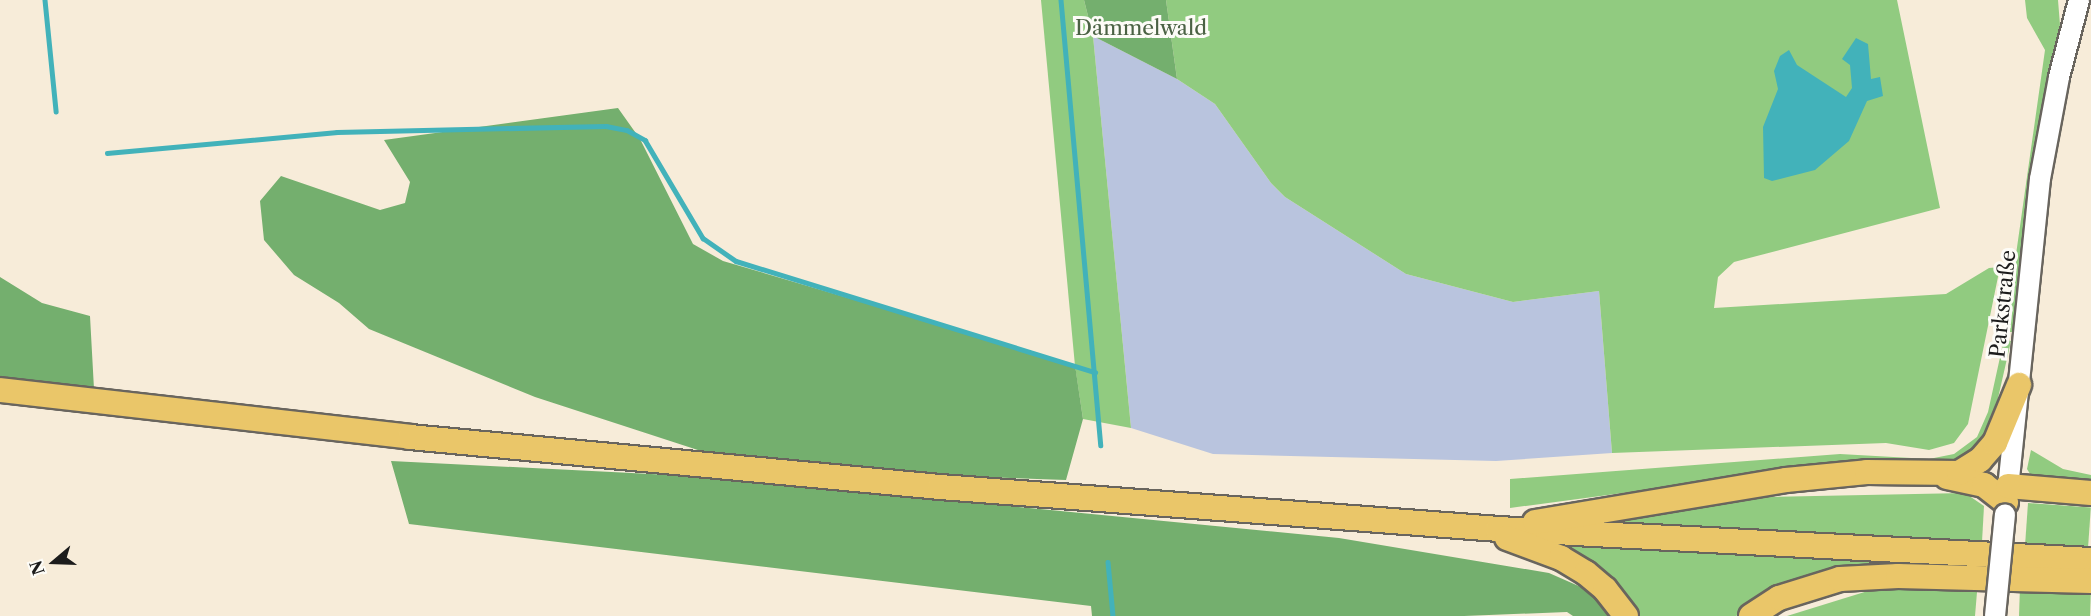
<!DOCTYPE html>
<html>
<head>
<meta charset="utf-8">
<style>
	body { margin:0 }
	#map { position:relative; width:2091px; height:616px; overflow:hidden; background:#f7ecd9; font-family:"Libre Caslon Text",serif }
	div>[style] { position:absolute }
	.industrial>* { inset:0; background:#b9c4de }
	.green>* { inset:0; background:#91cb80; transform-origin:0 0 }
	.forest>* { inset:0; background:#74af6e }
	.water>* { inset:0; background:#42b2ba }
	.stream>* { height:4.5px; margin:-2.25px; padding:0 2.25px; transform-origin:2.25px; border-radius:2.25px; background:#42b2ba }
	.roads { filter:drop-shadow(2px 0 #69655e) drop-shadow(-2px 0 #69655e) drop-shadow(0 2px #69655e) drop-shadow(0 -2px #69655e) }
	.minor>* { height:20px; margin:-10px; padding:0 10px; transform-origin:10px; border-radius:10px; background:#fff }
	.major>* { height:24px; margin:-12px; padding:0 12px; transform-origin:12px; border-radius:12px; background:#eac669 }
	.bridges { filter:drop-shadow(2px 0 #69655e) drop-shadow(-2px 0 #69655e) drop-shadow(0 2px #69655e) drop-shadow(0 -2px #69655e) }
	.minor-bridge>* { height:20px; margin:-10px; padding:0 10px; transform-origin:10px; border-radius:10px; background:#fff }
	span { translate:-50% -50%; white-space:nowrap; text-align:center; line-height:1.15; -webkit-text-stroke:6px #fdfcf7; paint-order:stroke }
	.park-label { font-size:21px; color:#4b6244 }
	.street-label { font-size:21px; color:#1c1c1c }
	.north { position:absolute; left:24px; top:532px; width:60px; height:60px; -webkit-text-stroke:4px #fdfcf7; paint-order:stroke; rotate:251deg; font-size:16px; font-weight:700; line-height:24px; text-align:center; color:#1c1c1c }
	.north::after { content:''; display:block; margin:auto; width:21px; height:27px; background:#1c1c1c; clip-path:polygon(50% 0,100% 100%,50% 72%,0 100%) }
</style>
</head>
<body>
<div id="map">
	<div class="industrial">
		<i style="clip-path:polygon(1093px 36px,1177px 79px,1215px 104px,1271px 183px,1285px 197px,1406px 274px,1513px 302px,1599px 291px,1612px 453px,1496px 461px,1213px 454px,1131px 428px)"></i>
	</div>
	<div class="green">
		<i style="clip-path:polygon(1041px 0,1084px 0,1093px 36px,1131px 428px,1083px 419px,1075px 366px)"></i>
		<i style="clip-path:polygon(1166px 0,1897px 0,1940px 208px,1734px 262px,1718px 277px,1714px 308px,1946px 294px,1989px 268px,2000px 267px,1968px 424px,1954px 443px,1929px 450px,1886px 443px,1612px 453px,1599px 291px,1513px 302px,1406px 274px,1285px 197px,1271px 183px,1215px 104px,1177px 79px)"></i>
		<i style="clip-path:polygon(2025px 0,2058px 0,2060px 25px,2033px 180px,2012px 332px,2005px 332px,2045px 50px,2027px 18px)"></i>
		<i style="clip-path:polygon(2004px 339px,2011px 341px,1991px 429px,1977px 452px,1955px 466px,1779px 472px,1510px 508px,1510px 479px,1840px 454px,1929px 459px,1954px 454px,1977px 437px,1988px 412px)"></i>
		<i style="clip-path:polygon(2031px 450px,2063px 469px,2091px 475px,2091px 485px,2032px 477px,2027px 469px)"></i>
		<i style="clip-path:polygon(1965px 493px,1984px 506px,1982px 542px,1610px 523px,1642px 510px,1722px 498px)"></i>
		<i style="left:2028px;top:503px;width:63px;height:42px;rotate:4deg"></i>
		<i style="clip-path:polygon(1547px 543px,1681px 550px,1885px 563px,1827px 573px,1736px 616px,1635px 616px)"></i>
		<i style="clip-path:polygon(1925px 585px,1977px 592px,1975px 616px,1787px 616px,1871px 590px)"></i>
		<i style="left:2020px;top:587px;width:71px;height:29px;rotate:2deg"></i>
	</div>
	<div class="forest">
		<i style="clip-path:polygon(1084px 0,1166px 0,1177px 79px,1093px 36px)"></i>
		<i style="clip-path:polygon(618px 108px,640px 139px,693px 244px,723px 261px,1075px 365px,1083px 419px,1066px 480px,951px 476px,704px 452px,535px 397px,369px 329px,339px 303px,294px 275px,264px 240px,260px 201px,281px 176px,380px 210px,405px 203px,410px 182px,384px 140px)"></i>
		<i style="clip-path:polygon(0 277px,42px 303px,90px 316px,94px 389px,0 376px)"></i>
		<i style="clip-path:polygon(391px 461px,710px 477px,1339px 538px,1549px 573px,1590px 591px,1608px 616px,1573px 616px,1567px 612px,1464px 616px,1092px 616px,1091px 606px,409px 524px)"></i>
	</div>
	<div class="water">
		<i style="clip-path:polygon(1856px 38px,1868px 44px,1871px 79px,1880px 77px,1883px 96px,1867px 101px,1849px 141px,1815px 170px,1772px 181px,1764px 178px,1763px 127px,1778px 89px,1774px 71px,1780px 56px,1789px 50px,1797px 65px,1846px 97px,1852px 88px,1850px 65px,1842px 59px)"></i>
	</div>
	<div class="stream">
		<i style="left:45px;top:0;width:112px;rotate:84.3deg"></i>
		<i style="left:1061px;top:0;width:447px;rotate:84.9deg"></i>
		<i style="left:107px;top:153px;width:231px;rotate:-5.2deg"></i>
		<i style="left:337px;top:132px;width:269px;rotate:-1.3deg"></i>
		<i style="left:606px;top:126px;width:21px;rotate:11deg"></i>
		<i style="left:627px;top:130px;width:21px;rotate:29deg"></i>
		<i style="left:645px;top:140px;width:114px;rotate:59.4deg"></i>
		<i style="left:703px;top:238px;width:40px;rotate:34.9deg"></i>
		<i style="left:736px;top:261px;width:376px;rotate:17.2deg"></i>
		<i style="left:1108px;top:562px;width:54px;rotate:84.7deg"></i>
	</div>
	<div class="roads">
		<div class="minor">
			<i style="left:2007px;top:498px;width:321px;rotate:-84.1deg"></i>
			<i style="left:2040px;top:179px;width:104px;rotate:-79.4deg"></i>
			<i style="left:2059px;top:77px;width:80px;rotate:-75.4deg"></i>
		</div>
		<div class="major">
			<i style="left:0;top:390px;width:413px;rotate:6.5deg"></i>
			<i style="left:410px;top:437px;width:532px;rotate:5.39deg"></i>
			<i style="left:940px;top:487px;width:560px;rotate:4.3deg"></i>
			<i style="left:1498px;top:529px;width:594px;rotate:2.99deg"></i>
			<i style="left:1947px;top:477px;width:38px;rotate:12deg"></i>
			<i style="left:1984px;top:485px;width:28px;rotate:38deg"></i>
			<i style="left:2008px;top:486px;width:83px;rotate:4.8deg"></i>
			<i style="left:1535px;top:522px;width:254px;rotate:-9.5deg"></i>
			<i style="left:1786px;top:480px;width:81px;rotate:-5.6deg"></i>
			<i style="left:1867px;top:472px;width:92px;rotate:0.6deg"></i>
			<i style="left:1959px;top:473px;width:25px;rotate:-32deg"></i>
			<i style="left:1980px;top:460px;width:23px;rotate:-49deg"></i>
			<i style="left:1995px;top:443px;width:63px;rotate:-67.5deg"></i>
			<i style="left:1507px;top:538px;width:58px;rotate:20.3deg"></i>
			<i style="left:1561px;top:558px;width:29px;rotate:31deg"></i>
			<i style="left:1586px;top:573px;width:25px;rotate:40deg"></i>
			<i style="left:1605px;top:589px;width:34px;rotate:52deg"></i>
			<i style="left:1751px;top:616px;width:33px;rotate:-33deg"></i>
			<i style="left:1779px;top:598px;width:64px;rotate:-17.3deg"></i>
			<i style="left:1840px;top:579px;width:58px;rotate:-3deg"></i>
			<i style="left:1898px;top:576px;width:193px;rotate:1.5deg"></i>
		</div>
	</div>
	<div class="bridges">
		<div class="minor-bridge">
			<i style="left:1995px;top:616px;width:102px;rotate:-84.4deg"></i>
		</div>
	</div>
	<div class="park-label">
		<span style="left:1141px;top:28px">Dämmelwald</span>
	</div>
	<div class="street-label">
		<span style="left:2003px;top:304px;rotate:-84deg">Parkstraße</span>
	</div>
	<div class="north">N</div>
</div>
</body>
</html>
